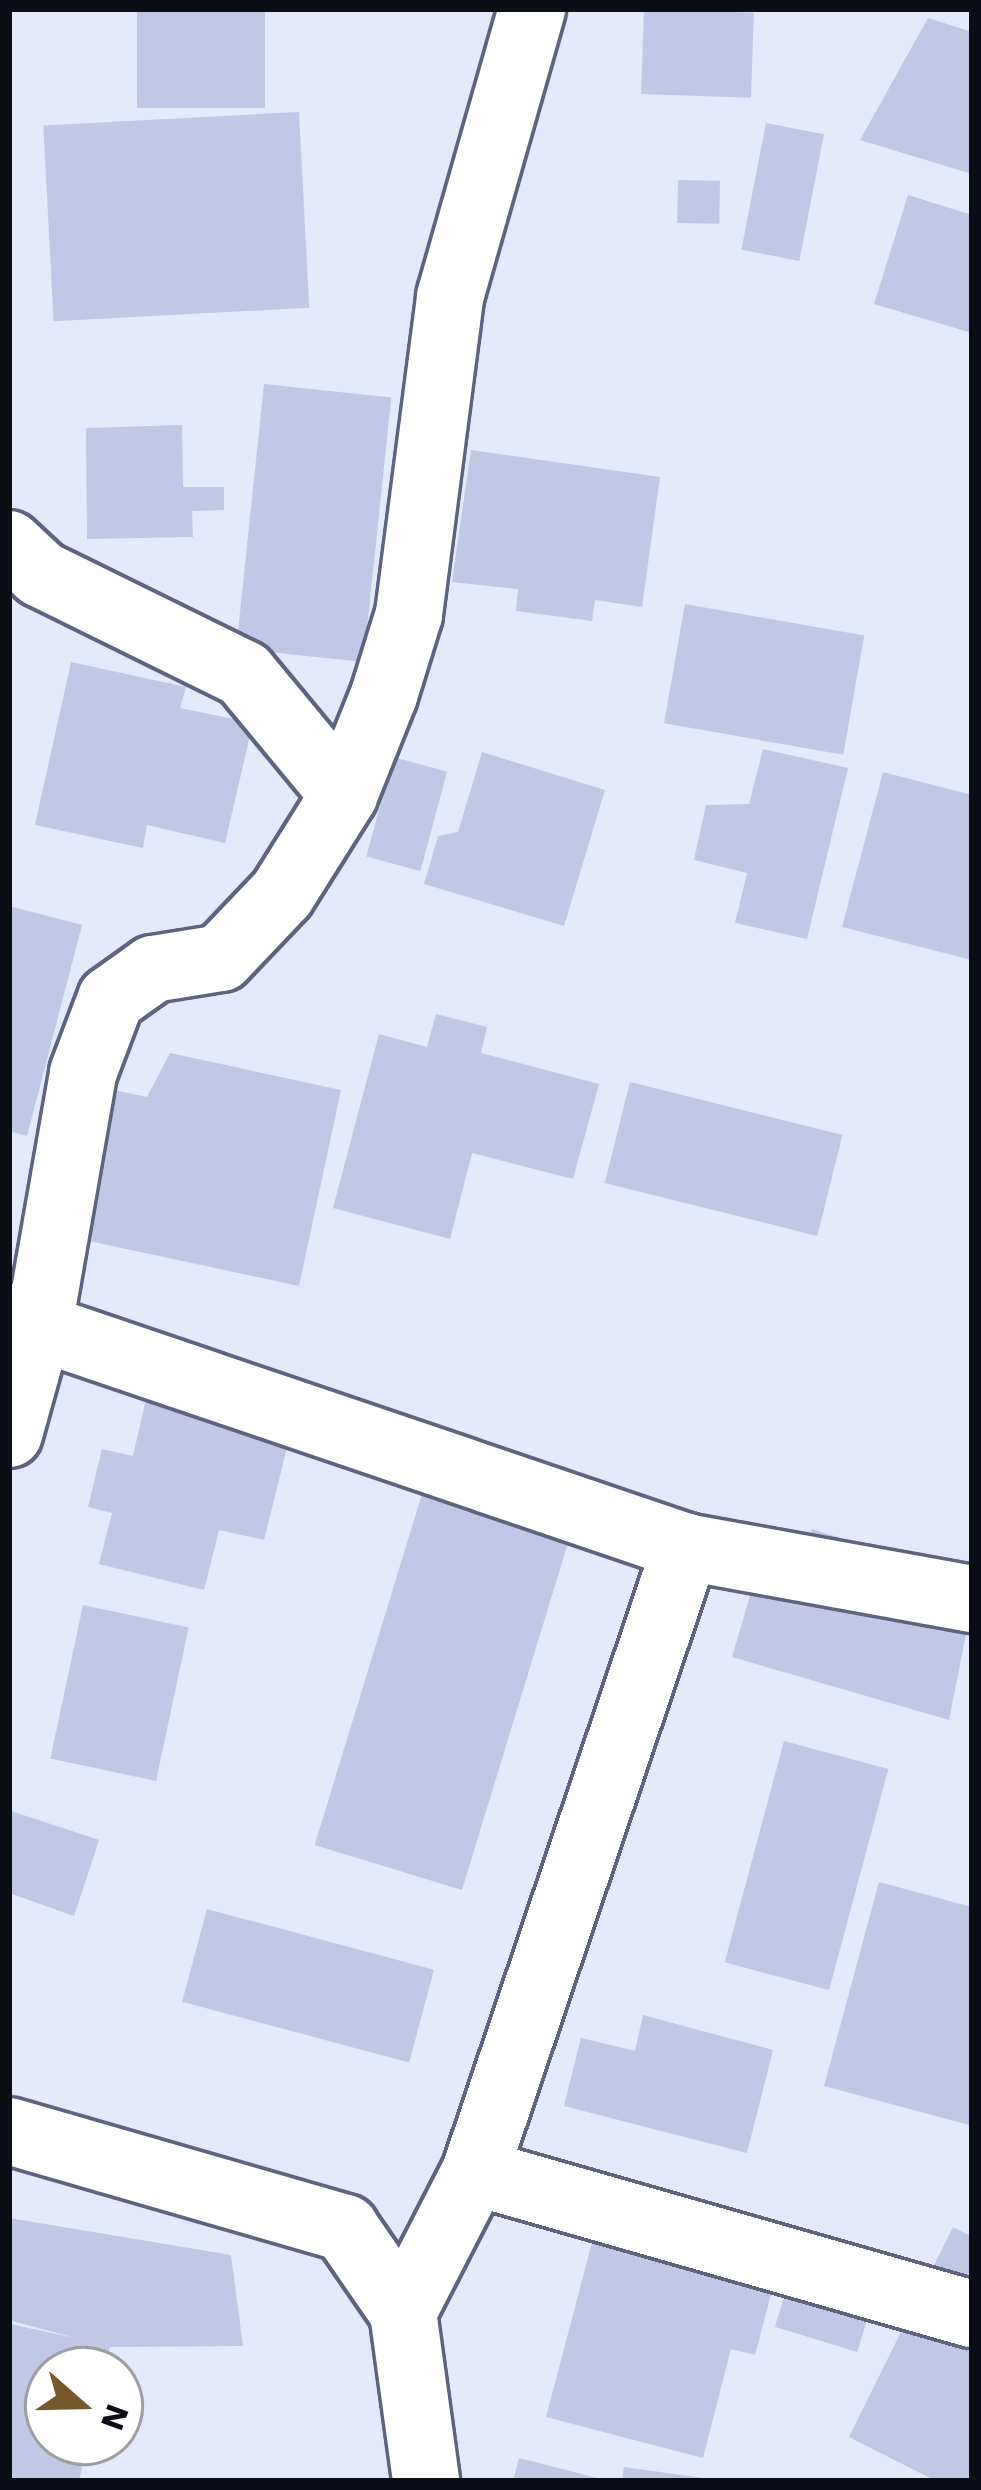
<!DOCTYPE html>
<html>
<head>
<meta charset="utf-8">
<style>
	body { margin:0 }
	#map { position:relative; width:981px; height:2490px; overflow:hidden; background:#e4e9fc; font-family:"Work Sans",sans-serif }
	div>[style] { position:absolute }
	.building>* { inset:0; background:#c0c8e6; transform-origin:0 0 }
	.roads { filter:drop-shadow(3px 0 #5e647f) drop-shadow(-3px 0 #5e647f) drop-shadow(0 3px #5e647f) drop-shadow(0 -3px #5e647f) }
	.minor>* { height:66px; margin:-33px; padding:0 33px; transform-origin:33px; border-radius:33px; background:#fff }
	.tertiary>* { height:66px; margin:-33px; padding:0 33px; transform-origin:33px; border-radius:33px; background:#fff }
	span { translate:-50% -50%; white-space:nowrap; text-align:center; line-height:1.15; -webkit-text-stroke:9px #fff; paint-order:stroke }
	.frame { position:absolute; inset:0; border:12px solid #0b0d17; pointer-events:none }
	.north { position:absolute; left:24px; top:2346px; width:120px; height:120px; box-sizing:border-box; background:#fff; border:3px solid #9d9ea2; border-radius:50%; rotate:110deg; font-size:33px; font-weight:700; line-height:48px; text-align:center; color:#0b0d17 }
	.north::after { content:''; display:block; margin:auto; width:42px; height:54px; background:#77572c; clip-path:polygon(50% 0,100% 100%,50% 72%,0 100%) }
</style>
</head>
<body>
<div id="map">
	<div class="building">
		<i style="left:137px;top:9px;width:128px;height:99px"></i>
		<i style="left:644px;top:9px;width:110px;height:85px;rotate:2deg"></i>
		<i style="clip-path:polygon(928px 18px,972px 32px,972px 174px,860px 140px)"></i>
		<i style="left:299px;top:112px;width:196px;height:256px;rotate:87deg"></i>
		<i style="left:766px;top:123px;width:59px;height:129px;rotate:11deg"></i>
		<i style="left:678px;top:180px;width:42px;height:43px;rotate:1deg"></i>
		<i style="clip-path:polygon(908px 195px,972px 215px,972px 333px,874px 304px)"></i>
		<i style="left:264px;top:384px;width:128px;height:266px;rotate:6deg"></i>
		<i style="clip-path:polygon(182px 425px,183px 487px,224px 487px,224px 510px,192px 511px,193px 537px,87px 539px,86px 428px)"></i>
		<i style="clip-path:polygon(471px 450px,660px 477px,642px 607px,595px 600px,592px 621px,516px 611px,518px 589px,452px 582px)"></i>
		<i style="left:685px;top:604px;width:182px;height:121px;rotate:10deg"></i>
		<i style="clip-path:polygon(71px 662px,186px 687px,180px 708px,253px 723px,225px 843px,147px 825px,143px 848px,35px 825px)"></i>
		<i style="clip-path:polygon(763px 749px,848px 768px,807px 939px,735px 923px,747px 873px,694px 860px,706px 805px,749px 804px)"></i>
		<i style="clip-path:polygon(482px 752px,605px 790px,564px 926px,424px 884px,438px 836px,458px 832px)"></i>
		<i style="left:393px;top:757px;width:56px;height:103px;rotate:15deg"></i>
		<i style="clip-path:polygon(883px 772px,972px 795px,972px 960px,842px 927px)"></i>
		<i style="clip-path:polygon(9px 906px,82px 925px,27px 1136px,9px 1131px)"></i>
		<i style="clip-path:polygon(436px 1014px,487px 1027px,481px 1053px,599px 1084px,573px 1179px,472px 1153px,450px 1239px,333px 1208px,379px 1034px,427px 1047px)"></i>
		<i style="clip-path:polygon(170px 1053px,341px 1090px,299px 1286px,75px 1238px,109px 1089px,147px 1097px)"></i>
		<i style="left:630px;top:1082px;width:219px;height:104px;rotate:14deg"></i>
		<i style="clip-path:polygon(151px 1377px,296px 1411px,264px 1540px,219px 1530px,204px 1590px,99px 1564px,112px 1513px,88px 1507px,102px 1449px,133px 1456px)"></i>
		<i style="left:429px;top:1471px;width:154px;height:391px;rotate:17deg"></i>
		<i style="clip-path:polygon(812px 1529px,889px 1553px,972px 1604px,949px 1720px,732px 1657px,765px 1545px,805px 1557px)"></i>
		<i style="left:83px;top:1605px;width:108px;height:157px;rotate:12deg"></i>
		<i style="left:784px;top:1741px;width:108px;height:229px;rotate:15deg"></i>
		<i style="clip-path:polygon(11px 1811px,99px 1840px,74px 1916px,9px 1893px)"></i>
		<i style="clip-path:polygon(879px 1882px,972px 1907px,969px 2125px,824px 2086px)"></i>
		<i style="left:207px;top:1909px;width:235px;height:96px;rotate:15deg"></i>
		<i style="clip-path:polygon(643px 2015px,773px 2050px,747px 2153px,564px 2106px,581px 2038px,635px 2051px)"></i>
		<i style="clip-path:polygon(599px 2216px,779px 2264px,755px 2355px,731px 2349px,703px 2458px,546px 2417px)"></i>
		<i style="clip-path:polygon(9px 2218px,231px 2255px,243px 2346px,110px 2347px,105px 2370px,48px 2370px,48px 2442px,88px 2442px,79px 2481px,9px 2481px,10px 2324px,75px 2338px,9px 2320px)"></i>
		<i style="clip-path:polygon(953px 2227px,972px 2237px,972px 2481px,936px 2481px,849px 2437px)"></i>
		<i style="left:803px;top:2235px;width:86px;height:96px;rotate:17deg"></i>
		<i style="clip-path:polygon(519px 2458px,601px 2479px,600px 2481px,513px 2481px)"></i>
		<i style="clip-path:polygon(624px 2467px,703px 2478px,702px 2481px,622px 2481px)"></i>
	</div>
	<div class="roads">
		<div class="minor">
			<i style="left:9px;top:544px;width:44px;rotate:43.2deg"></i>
			<i style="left:41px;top:574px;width:226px;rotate:26.2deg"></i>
			<i style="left:244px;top:674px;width:157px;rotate:50.4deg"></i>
			<i style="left:9px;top:1317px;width:715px;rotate:18.76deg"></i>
			<i style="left:686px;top:1547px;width:291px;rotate:10.3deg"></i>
			<i style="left:9px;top:1434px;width:112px;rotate:-74.5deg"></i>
			<i style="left:39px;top:1326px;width:257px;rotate:-80.1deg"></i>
			<i style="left:83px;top:1073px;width:79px;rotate:-69.3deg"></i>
			<i style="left:111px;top:999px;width:52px;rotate:-35.5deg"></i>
			<i style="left:153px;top:969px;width:69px;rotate:-9.2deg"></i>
			<i style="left:221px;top:958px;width:88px;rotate:-46.4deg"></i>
			<i style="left:282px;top:894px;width:117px;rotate:-57.9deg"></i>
			<i style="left:344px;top:795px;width:108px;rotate:-68.2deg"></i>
			<i style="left:384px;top:695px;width:85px;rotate:-72.8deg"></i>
			<i style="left:409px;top:614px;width:320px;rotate:-82.6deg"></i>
			<i style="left:450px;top:297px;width:299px;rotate:-74.1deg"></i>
			<i style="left:9px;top:2131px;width:350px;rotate:16.1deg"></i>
			<i style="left:345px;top:2228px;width:102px;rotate:55.4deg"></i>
			<i style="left:403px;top:2312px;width:157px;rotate:-62.8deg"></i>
			<i style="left:475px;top:2172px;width:660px;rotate:-71.35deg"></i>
			<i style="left:475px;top:2172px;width:517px;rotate:15.95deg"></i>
		</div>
		<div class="tertiary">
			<i style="left:403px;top:2312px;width:171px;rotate:82.2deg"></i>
		</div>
	</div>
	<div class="frame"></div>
	<div class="north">N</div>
</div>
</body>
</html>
